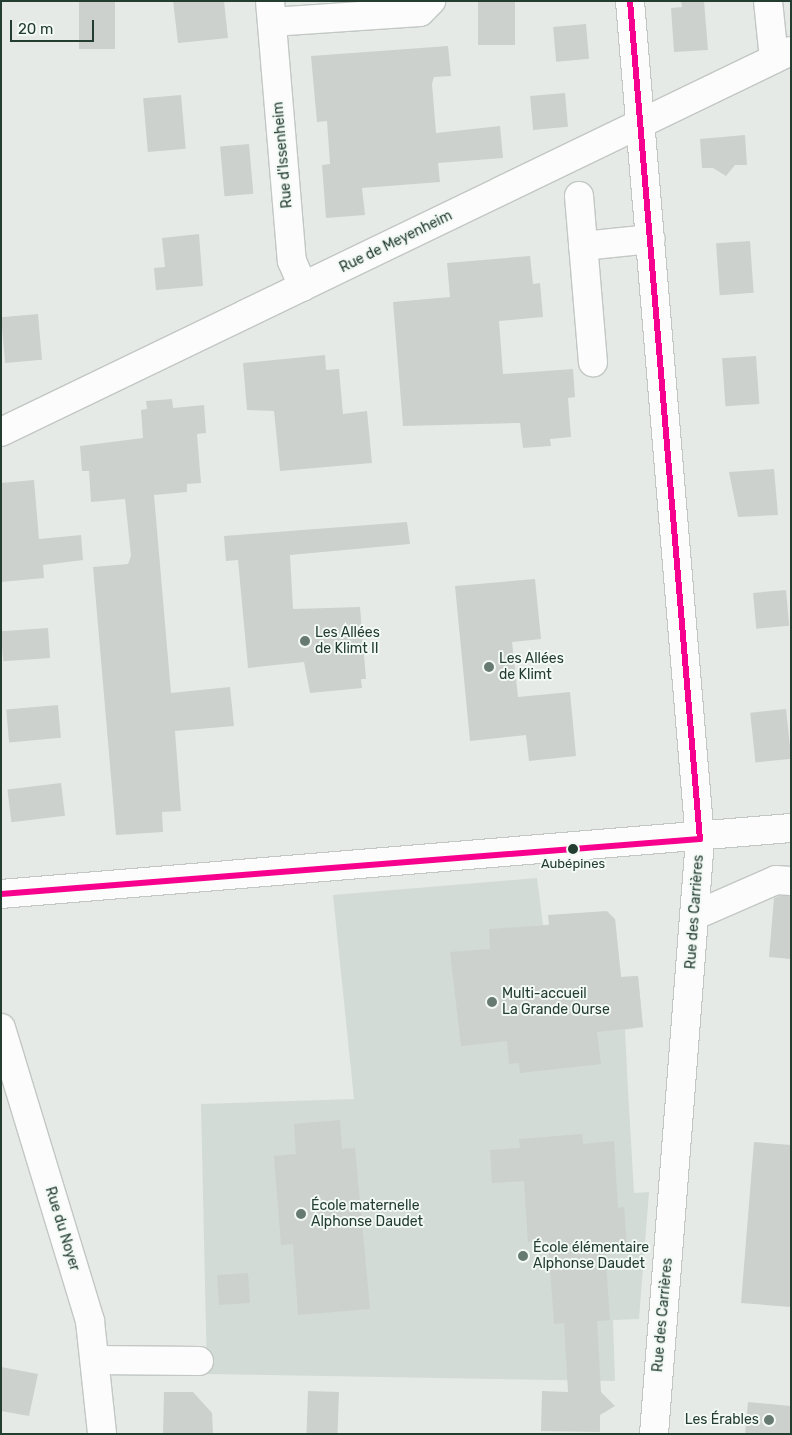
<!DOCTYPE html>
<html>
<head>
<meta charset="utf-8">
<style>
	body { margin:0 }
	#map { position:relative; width:792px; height:1435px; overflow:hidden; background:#e5eae7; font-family:Rubik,sans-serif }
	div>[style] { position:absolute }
	.built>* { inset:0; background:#d3dbd6 }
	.building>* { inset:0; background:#ccd1ce; transform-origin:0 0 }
	.roads { filter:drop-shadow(1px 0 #c2c7c4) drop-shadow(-1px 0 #c2c7c4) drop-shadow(0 1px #c2c7c4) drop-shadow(0 -1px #c2c7c4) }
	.minor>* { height:28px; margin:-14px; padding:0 14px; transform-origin:14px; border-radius:14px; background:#fbfcfb }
	.bus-1>* { height:6px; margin:-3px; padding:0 3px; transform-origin:3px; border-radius:3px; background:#f6008d }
	.dots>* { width:14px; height:14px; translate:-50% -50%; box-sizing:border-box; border:2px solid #f3f9f5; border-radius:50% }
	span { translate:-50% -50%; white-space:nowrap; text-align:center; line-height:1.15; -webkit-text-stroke:4px #f3f9f5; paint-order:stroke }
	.bus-label { font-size:13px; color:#233d31 }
	.street-label { font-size:14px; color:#233d31 }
	.poi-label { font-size:14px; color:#233d31 }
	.left { translate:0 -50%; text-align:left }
	.right { translate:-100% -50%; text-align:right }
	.frame { position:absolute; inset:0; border:2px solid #233d31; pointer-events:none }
	.scale { position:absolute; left:10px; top:20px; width:84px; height:22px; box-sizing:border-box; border:2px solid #233d31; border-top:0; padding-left:6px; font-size:15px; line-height:18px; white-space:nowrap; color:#233d31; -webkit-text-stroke:4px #f3f9f5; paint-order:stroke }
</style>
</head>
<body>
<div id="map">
	<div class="built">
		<i style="clip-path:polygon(537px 878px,543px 925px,615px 919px,621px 977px,638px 976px,643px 1027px,625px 1030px,628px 1090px,634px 1193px,649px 1192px,639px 1319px,613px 1320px,615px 1381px,207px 1374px,201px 1104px,354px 1099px,333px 895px)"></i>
	</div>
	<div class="building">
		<i style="left:79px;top:1px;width:36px;height:48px"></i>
		<i style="clip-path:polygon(173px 1px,224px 1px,228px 38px,178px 43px)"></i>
		<i style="left:478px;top:1px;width:37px;height:44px"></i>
		<i style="clip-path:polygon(681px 1px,704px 1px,708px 50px,674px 52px,671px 8px,682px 7px)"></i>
		<i style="left:586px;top:24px;width:35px;height:33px;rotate:85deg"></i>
		<i style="clip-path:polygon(448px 46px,451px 76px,434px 77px,432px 84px,436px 133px,500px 126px,503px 158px,438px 163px,440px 182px,362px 188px,365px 215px,326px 218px,322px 165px,330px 164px,327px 121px,317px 122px,311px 56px)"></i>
		<i style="left:565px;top:93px;width:34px;height:35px;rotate:85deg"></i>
		<i style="left:181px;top:95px;width:54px;height:38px;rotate:85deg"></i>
		<i style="clip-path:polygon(745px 135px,747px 165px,735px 165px,726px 176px,713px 168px,702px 168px,700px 139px)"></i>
		<i style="left:249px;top:144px;width:50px;height:29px;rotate:85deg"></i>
		<i style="clip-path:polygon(199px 234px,203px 286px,156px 290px,154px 268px,165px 267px,162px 238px)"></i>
		<i style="left:750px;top:241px;width:52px;height:34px;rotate:86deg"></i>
		<i style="clip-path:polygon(530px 256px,533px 284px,540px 283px,543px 317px,499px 321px,503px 374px,573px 369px,575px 397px,568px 398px,571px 437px,550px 439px,551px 446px,523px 448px,520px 423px,403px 426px,393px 302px,450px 297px,447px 263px)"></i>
		<i style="left:38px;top:314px;width:46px;height:37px;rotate:85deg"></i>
		<i style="clip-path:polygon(325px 355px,326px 370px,339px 369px,343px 414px,367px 411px,372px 463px,280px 471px,274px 411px,247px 410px,243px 363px)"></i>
		<i style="left:756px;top:356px;width:48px;height:34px;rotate:86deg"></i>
		<i style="clip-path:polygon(172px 399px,173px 408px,204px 405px,206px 433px,197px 434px,201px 483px,187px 484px,187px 492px,154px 495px,171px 693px,230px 687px,234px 726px,175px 731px,181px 811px,162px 812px,163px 832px,116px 835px,93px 567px,128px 564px,131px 556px,125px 499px,91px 502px,89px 471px,82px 471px,80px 446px,143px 438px,141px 410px,147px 409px,146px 401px)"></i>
		<i style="clip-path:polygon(774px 469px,778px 515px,738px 517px,729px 472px)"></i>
		<i style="clip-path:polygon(34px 480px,39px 539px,81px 535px,83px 560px,43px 565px,44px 578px,1px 582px,1px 483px)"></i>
		<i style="clip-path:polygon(407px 522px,410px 544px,290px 555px,293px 609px,360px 607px,366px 679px,361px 679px,362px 688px,310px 693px,304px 662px,248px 668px,238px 560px,226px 561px,224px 536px)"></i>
		<i style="clip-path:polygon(535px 579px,541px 639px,512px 642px,518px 697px,570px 692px,576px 756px,529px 761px,526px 735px,470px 741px,455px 586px)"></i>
		<i style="left:786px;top:590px;width:36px;height:33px;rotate:85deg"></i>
		<i style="left:48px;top:628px;width:30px;height:47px;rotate:86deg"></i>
		<i style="left:58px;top:705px;width:33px;height:52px;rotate:85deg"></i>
		<i style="left:786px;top:709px;width:50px;height:36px;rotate:84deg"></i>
		<i style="left:61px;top:783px;width:33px;height:54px;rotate:83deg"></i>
		<i style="clip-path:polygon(779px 896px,791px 896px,791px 959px,769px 957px,774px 898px)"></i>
		<i style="clip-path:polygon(607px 911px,615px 919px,621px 977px,638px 976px,643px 1027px,597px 1032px,601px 1064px,520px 1073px,519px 1063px,509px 1064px,507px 1041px,461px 1046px,450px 952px,490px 949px,489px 929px,549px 925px,548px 915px)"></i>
		<i style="clip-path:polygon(340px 1120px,342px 1149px,355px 1148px,370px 1309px,298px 1315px,293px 1244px,281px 1245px,274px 1156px,296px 1154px,294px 1124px)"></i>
		<i style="clip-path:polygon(582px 1134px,583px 1144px,614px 1141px,618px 1208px,624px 1207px,627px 1246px,605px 1247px,610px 1320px,597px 1321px,601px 1392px,615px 1406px,600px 1415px,600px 1432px,541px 1431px,542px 1391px,568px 1392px,564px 1323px,554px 1324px,548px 1241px,528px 1242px,524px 1181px,492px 1183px,490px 1150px,520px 1148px,519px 1139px)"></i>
		<i style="clip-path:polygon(754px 1142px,791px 1145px,791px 1307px,741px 1303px)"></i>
		<i style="left:248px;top:1273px;width:30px;height:31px;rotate:86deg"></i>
		<i style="clip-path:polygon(1px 1367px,38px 1374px,29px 1416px,1px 1411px)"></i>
		<i style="left:308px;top:1391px;width:31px;height:43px;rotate:2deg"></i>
		<i style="clip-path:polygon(164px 1392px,193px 1392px,212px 1413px,213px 1434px,163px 1434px)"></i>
		<i style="clip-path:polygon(748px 1402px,791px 1406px,791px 1434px,745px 1434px)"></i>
	</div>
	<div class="roads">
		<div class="minor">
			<i style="left:270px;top:1px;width:261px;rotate:85.2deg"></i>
			<i style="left:292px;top:261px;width:28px;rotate:67deg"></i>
			<i style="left:630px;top:1px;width:841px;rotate:85.23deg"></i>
			<i style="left:700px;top:839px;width:597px;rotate:94.42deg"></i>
			<i style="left:768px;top:1px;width:58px;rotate:84.1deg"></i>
			<i style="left:272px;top:22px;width:148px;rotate:-3.9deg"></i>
			<i style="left:420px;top:12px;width:16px;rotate:-45deg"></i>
			<i style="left:579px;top:196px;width:167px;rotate:85.2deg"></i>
			<i style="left:583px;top:246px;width:68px;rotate:-5.9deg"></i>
			<i style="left:1px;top:432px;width:877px;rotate:-25.75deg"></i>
			<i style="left:1px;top:894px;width:793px;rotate:-4.78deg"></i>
			<i style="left:696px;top:915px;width:87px;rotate:-23.6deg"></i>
			<i style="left:776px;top:880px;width:15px;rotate:4deg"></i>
			<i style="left:1px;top:1028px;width:306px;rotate:73.1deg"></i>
			<i style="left:90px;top:1321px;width:114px;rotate:83.9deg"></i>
			<i style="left:97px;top:1360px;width:102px;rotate:0.6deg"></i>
		</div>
	</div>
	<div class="bus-1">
		<i style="left:630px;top:1px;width:841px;rotate:85.23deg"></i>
		<i style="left:1px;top:894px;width:701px;rotate:-4.5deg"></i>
	</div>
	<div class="dots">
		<i style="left:305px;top:641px;background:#677a71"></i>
		<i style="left:489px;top:667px;background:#677a71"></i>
		<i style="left:573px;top:849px;background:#233d31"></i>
		<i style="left:492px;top:1002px;background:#677a71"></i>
		<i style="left:301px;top:1214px;background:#677a71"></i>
		<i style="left:523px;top:1256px;background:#677a71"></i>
		<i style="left:769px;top:1420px;background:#677a71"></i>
	</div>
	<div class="bus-label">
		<span style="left:573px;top:864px">Aubépines</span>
	</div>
	<div class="street-label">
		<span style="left:283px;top:155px;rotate:-95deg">Rue d'Issenheim</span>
		<span style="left:396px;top:242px;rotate:-26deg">Rue de Meyenheim</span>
		<span style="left:695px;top:912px;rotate:-86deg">Rue des Carrières</span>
		<span style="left:62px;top:1229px;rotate:73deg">Rue du Noyer</span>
		<span style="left:663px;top:1315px;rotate:-85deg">Rue des Carrières</span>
	</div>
	<div class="poi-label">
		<span class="left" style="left:315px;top:641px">Les Allées<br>de Klimt II</span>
		<span class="left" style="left:499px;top:667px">Les Allées<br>de Klimt</span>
		<span class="left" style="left:502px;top:1002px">Multi-accueil<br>La Grande Ourse</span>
		<span class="left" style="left:311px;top:1214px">École maternelle<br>Alphonse Daudet</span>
		<span class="left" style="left:533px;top:1256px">École élémentaire<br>Alphonse Daudet</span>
		<span class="right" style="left:759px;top:1420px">Les Érables</span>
	</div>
	<div class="frame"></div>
	<div class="scale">20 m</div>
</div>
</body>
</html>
